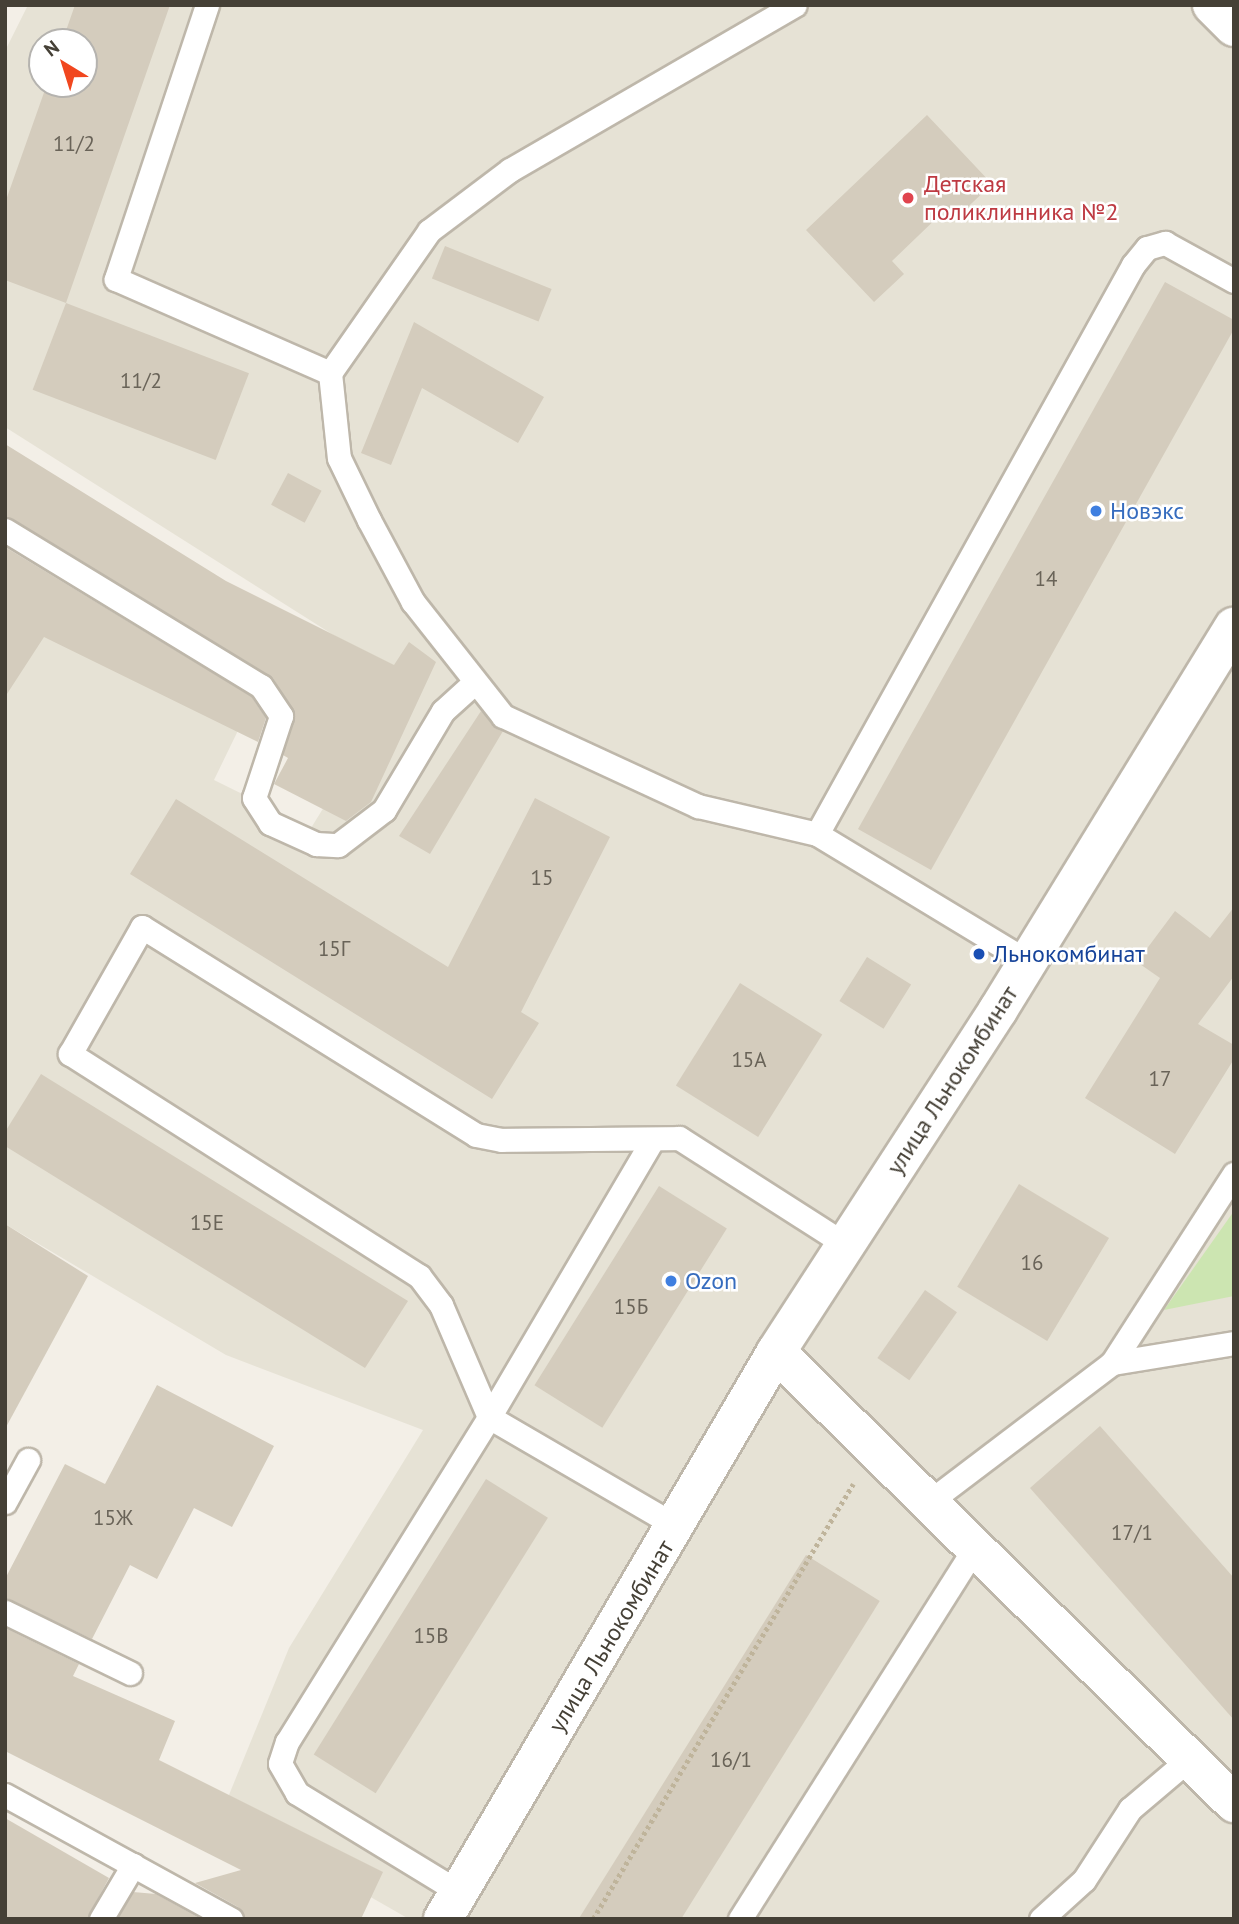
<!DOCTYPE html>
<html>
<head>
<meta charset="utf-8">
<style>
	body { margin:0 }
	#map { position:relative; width:1239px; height:1924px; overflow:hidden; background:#f3efe7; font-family:"PT Sans",sans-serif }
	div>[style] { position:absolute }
	.residential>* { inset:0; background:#e6e2d5 }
	.green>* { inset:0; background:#cce5b1 }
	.building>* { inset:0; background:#d4ccbd; transform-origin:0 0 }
	.path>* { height:4.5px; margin-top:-2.25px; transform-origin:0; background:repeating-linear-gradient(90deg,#bfb49b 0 3.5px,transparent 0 7px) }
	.roads { filter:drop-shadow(2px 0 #beb7aa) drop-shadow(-2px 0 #beb7aa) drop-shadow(0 2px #beb7aa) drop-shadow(0 -2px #beb7aa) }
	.service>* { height:23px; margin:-11.5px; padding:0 11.5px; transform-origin:11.5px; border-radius:11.5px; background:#fff }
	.minor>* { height:38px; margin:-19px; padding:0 19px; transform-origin:19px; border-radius:19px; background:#fff }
	.tertiary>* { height:38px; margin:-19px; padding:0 19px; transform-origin:19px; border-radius:19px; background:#fff }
	.dots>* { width:19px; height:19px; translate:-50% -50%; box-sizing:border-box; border:4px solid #fff; border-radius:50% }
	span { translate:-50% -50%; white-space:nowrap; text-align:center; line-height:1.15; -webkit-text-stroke:5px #fff; paint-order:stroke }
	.number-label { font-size:21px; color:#696358 }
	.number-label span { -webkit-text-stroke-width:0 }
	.health-label { font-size:24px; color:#be3a42 }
	.left { translate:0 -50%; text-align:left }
	.shop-label { font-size:24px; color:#366cbe }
	.transit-label { font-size:24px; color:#164399 }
	.street-label { font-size:24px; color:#454036 }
	.frame { position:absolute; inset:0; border:7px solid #454036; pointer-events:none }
	.north { position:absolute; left:28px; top:28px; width:70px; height:70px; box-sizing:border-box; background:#fff; border:2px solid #b5b3af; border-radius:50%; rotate:322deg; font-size:19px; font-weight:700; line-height:28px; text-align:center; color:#454036 }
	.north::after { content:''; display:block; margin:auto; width:24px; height:32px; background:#f1471f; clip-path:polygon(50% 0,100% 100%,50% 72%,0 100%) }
</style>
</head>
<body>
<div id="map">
	<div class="residential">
		<i style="clip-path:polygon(evenodd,28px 5px,1234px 5px,1234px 1919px,409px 1919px,222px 1812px,289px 1648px,423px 1430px,226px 1355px,5px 1224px,5px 690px,43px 614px,247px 712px,214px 780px,311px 828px,403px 679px,5px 427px,5px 51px,28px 5px,42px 42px,84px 42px,84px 84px,42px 84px,42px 42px)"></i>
	</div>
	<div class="green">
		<i style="clip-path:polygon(1234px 1211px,1234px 1296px,1164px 1310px)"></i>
	</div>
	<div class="building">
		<i style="clip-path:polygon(75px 5px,170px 5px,66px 303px,5px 280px,5px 203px,47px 84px,84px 84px,84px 42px,62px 42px)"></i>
		<i style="clip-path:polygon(927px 115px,992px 184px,952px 222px,943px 212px,892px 261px,904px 274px,874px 302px,806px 230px)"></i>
		<i style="left:445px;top:246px;width:115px;height:35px;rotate:22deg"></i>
		<i style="clip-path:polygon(1165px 282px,1234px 320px,1234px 329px,931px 870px,858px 829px)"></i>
		<i style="left:66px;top:303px;width:196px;height:93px;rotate:21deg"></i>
		<i style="clip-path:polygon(414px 322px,544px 397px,518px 443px,422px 388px,391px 465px,361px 453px)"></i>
		<i style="clip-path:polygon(5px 444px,226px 581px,394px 665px,409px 642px,436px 662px,371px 802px,346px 821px,274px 784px,288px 758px,283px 755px,295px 715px,273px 678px,5px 516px)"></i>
		<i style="left:288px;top:473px;width:38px;height:36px;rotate:28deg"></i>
		<i style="clip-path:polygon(5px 547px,251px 696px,266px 718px,258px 742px,44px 637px,5px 697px)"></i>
		<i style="clip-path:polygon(481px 711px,503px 731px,430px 854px,399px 836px)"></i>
		<i style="clip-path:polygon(535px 798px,610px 837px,521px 1012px,539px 1023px,492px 1099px,130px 874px,176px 799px,448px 967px)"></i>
		<i style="clip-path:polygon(1234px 907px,1234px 976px,1198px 1024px,1234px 1045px,1234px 1059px,1175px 1154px,1085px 1098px,1160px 978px,1137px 962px,1175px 911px,1210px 938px)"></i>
		<i style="left:867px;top:957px;width:52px;height:52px;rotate:32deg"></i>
		<i style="left:740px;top:983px;width:97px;height:121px;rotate:32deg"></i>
		<i style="clip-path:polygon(41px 1074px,408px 1301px,365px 1368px,5px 1146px,5px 1132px)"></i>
		<i style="left:1019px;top:1184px;width:105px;height:120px;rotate:31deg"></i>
		<i style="left:659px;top:1186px;width:80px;height:235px;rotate:32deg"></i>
		<i style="clip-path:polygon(5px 1224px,88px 1276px,5px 1429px)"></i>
		<i style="left:925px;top:1290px;width:39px;height:83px;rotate:35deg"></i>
		<i style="clip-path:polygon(157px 1385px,274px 1446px,232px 1527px,194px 1508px,157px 1579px,130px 1565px,92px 1639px,5px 1598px,5px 1579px,65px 1464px,105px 1484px)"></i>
		<i style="clip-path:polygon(1100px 1426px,1234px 1578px,1234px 1720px,1030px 1488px)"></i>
		<i style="left:486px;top:1479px;width:73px;height:325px;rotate:32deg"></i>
		<i style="left:806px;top:1555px;width:87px;height:428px;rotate:32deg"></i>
		<i style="clip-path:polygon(5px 1628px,79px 1664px,73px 1676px,175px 1721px,159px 1760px,383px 1872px,361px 1919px,245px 1919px,238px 1907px,195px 1883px,241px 1870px,5px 1751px)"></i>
		<i style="clip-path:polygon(5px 1818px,109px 1878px,87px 1919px,5px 1919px)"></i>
		<i style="clip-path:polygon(133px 1892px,156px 1894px,201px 1919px,117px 1919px)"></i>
	</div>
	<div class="path">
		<i style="left:593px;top:1919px;width:507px;rotate:-59.13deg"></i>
	</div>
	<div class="roads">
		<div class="service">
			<i style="left:207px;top:5px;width:289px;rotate:108.4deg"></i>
			<i style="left:116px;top:279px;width:234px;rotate:23.7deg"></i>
			<i style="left:330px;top:373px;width:85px;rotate:84deg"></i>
			<i style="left:339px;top:458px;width:69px;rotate:64.2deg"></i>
			<i style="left:369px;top:520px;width:93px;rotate:61.8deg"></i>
			<i style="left:413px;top:602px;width:145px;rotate:51.7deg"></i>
			<i style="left:503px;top:716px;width:215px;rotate:24.8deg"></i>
			<i style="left:698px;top:806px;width:122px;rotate:13.2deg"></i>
			<i style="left:817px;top:834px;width:247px;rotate:31.2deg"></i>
			<i style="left:330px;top:373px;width:173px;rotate:-55.1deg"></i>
			<i style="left:429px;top:231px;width:101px;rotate:-37deg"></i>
			<i style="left:510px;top:170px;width:329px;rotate:-30.1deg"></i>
			<i style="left:5px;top:530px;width:300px;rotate:31.4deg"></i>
			<i style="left:261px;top:686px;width:36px;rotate:56deg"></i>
			<i style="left:281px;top:716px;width:86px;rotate:108.2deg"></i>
			<i style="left:254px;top:798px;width:30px;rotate:57deg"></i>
			<i style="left:270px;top:823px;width:51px;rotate:24.5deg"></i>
			<i style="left:316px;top:844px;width:22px;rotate:3deg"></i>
			<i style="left:338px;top:845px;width:58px;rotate:-37.3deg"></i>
			<i style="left:384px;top:810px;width:115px;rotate:-59.2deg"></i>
			<i style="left:443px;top:711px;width:43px;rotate:-42.2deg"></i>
			<i style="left:817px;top:834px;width:651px;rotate:-60.95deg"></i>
			<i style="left:1133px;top:265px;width:22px;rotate:-51deg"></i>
			<i style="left:1147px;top:248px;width:19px;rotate:-16deg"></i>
			<i style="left:1165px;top:243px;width:79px;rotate:28.8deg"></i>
			<i style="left:653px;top:1139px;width:323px;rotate:120.5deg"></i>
			<i style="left:489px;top:1417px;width:216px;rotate:30.2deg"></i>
			<i style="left:1112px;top:1363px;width:225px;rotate:-57.2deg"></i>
			<i style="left:5px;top:1502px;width:48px;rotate:-61.3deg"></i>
			<i style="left:929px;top:1502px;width:230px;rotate:-37.2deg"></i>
			<i style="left:1112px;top:1363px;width:124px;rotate:-9.3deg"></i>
			<i style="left:5px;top:1612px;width:139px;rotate:26deg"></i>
			<i style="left:5px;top:1795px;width:258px;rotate:28.8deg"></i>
			<i style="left:459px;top:1892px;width:190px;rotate:-148.6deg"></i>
			<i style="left:297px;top:1793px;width:34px;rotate:-120deg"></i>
			<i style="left:280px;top:1763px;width:22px;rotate:-72deg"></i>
			<i style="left:287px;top:1742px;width:383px;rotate:-58.1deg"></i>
			<i style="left:489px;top:1417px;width:122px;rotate:-113.2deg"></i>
			<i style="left:441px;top:1305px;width:36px;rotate:-127deg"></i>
			<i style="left:419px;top:1276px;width:414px;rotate:-147.5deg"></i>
			<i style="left:70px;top:1054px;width:146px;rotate:-60.4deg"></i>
			<i style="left:142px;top:927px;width:393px;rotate:31.9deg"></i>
			<i style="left:476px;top:1135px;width:26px;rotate:11deg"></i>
			<i style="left:502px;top:1140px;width:177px;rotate:-0.6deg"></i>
			<i style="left:679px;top:1138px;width:198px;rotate:32.6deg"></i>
			<i style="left:101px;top:1919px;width:63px;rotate:-59.3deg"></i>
			<i style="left:740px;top:1919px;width:440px;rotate:-57.7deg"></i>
			<i style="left:1041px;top:1919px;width:58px;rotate:-42.2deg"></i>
			<i style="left:1084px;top:1880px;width:85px;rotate:-57.1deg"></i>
			<i style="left:1130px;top:1809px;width:77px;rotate:-40.3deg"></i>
		</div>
		<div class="minor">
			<i style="left:776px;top:1352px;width:643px;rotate:44.56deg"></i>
		</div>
		<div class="tertiary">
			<i style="left:1212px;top:5px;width:31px;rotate:45deg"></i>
			<i style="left:443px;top:1919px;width:658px;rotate:-59.57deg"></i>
			<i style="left:776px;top:1352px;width:408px;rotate:-57deg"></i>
			<i style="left:998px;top:1010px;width:450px;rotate:-58.4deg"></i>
		</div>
	</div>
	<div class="dots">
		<i style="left:908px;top:198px;background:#e0444e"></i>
		<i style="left:1096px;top:511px;background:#3f7fe0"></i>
		<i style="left:979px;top:954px;background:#1a4fb4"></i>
		<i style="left:671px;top:1281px;background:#3f7fe0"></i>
	</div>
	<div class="number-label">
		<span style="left:74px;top:144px">11/2</span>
		<span style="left:141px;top:381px">11/2</span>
		<span style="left:1046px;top:579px">14</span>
		<span style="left:542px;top:878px">15</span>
		<span style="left:334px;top:949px">15Г</span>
		<span style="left:749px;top:1060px">15А</span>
		<span style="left:1160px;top:1079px">17</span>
		<span style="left:207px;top:1223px">15Е</span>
		<span style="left:1032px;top:1263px">16</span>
		<span style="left:631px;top:1307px">15Б</span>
		<span style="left:113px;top:1518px">15Ж</span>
		<span style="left:1132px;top:1533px">17/1</span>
		<span style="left:431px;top:1636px">15В</span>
		<span style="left:731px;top:1760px">16/1</span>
	</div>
	<div class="health-label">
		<span class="left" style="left:924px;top:198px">Детская<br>поликлинника №2</span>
	</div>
	<div class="shop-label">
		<span class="left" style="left:1110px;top:511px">Новэкс</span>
		<span class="left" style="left:685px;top:1281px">Ozon</span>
	</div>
	<div class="transit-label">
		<span class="left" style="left:993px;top:954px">Льнокомбинат</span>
	</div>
	<div class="street-label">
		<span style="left:952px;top:1080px;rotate:-57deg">улица Льнокомбинат</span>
		<span style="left:611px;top:1636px;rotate:-59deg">улица Льнокомбинат</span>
	</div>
	<div class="frame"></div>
	<div class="north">N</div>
</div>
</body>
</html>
